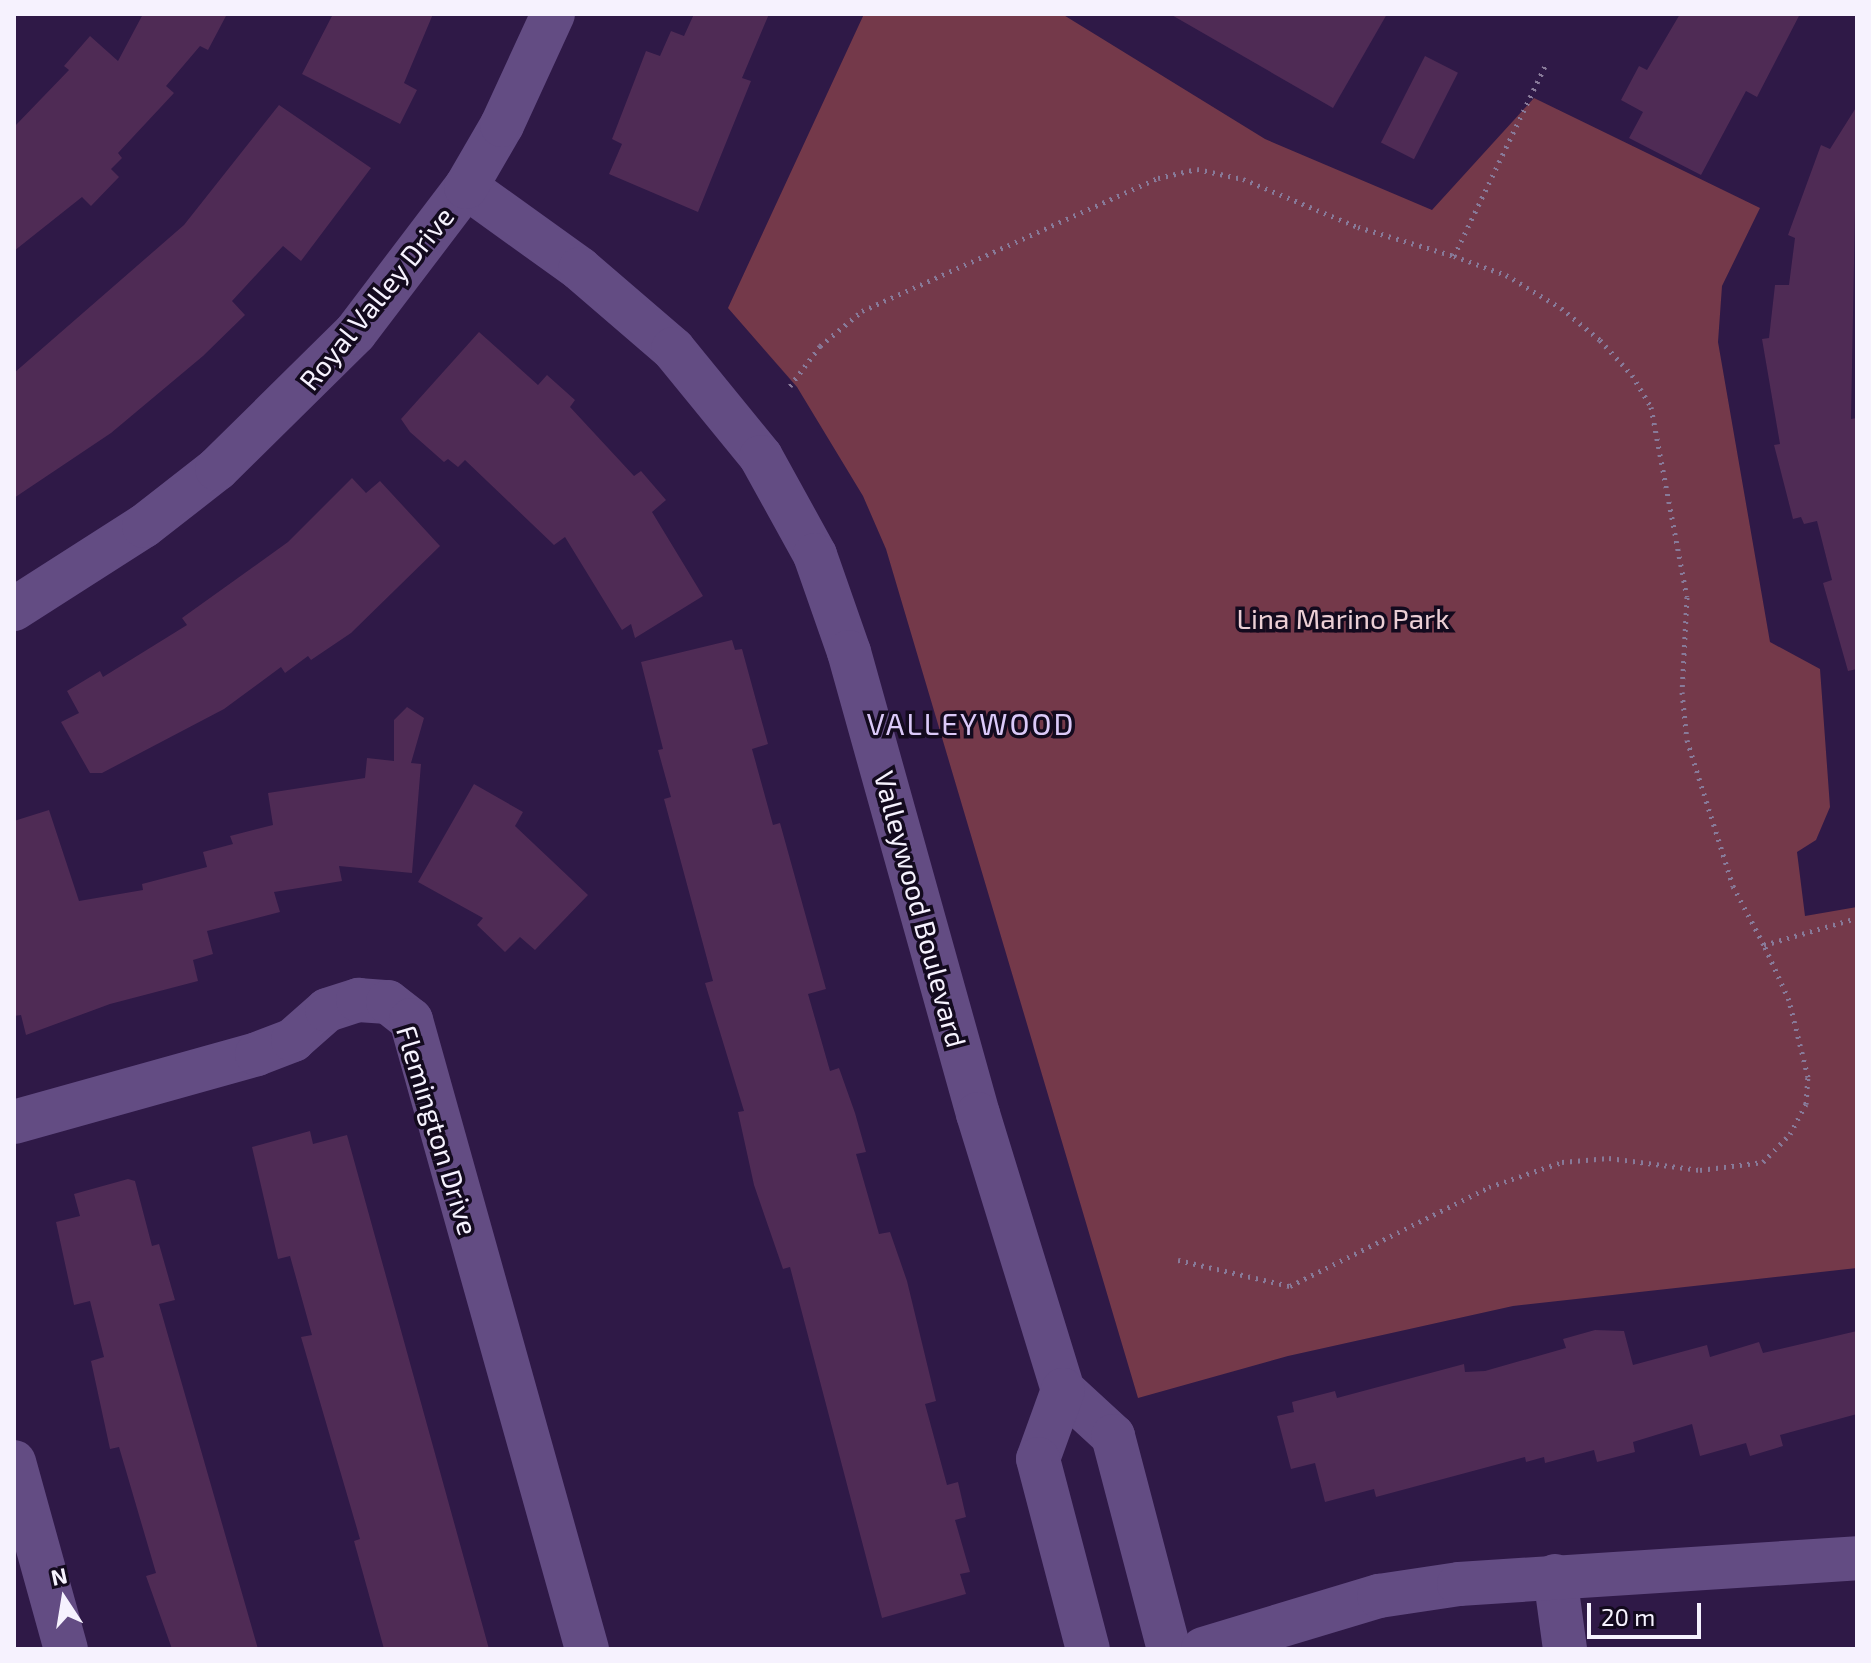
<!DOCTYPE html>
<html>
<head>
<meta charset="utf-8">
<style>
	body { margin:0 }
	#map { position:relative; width:1871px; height:1663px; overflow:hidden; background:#2f1947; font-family:"Exo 2",sans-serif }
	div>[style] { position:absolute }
	.green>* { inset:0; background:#74394a }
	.building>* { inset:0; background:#4f2b55; transform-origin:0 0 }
	.path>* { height:5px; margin-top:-2.5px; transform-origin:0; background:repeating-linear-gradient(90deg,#887a99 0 2px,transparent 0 8px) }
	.minor>* { height:44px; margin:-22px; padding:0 22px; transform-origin:22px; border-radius:22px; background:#634c83 }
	span { translate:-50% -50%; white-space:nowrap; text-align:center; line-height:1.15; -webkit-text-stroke:7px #130a1e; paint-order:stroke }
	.street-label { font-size:28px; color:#f6f2fe }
	.park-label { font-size:28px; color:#eccfd5 }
	.neighbourhood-label { font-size:30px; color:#dbc9f8; letter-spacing:2px }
	.frame { position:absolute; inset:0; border:16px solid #f6f2fe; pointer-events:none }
	.north { position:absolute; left:24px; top:1559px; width:80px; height:80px; -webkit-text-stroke:6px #130a1e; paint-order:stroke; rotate:348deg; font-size:22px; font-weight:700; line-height:32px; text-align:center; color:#f6f2fe }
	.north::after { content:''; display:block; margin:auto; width:28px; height:36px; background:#f6f2fe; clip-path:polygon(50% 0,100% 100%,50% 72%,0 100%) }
	.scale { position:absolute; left:1587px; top:1603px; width:114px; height:36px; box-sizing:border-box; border:4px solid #f6f2fe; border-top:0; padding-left:10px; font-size:24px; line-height:28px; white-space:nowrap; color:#f6f2fe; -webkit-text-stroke:6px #130a1e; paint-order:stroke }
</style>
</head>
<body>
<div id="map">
	<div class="green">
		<i style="clip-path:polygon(864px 14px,1062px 14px,1265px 139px,1432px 210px,1534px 98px,1760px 208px,1722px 286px,1718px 342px,1770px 642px,1820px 669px,1830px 807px,1816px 840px,1797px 852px,1805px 916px,1857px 907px,1857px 1268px,1513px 1306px,1288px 1356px,1138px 1398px,886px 549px,863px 496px,797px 387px,728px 308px)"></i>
	</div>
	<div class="building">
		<i style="clip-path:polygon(143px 14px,227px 14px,208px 50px,200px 46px,166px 86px,174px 93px,118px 153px,122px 158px,111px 169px,119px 177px,91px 206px,82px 197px,14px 251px,14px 127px,69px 70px,64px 66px,90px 36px,118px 61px)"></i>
		<i style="clip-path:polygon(333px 14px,433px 14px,404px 83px,417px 90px,400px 124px,302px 74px)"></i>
		<i style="clip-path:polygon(694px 14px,769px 14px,742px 78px,751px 81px,698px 212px,609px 174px,622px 144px,612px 139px,646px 51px,660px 56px,671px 31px,684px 36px)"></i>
		<i style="clip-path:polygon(1170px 14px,1387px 14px,1333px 108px)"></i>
		<i style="clip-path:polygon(1680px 14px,1800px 14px,1757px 97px,1746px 91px,1701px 175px,1629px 138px,1643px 112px,1621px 100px,1639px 66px,1647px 70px)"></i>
		<i style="left:1425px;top:56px;width:37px;height:97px;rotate:27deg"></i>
		<i style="clip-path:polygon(279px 105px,371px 168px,301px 261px,283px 246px,232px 301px,245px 315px,203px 356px,111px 433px,14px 498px,14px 373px,184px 225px)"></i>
		<i style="clip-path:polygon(1857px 106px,1851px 419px,1857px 418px,1857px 669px,1848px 671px,1823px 583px,1832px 580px,1817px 521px,1804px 524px,1801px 517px,1793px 519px,1774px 445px,1780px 444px,1762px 339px,1769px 338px,1775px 285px,1789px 285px,1795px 238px,1788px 235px,1821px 145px,1830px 149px)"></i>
		<i style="clip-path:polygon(479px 332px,538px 385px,547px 375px,575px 400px,570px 407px,634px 476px,641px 471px,666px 500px,652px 512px,703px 596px,635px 638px,631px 624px,622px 630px,565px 537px,554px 545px,465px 460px,458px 467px,448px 459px,444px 462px,410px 432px,401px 419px)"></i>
		<i style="clip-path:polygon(352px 478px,366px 493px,380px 481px,440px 546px,351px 633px,311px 660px,308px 656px,285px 673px,281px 667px,224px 709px,102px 773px,90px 773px,61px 722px,79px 713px,67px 691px,100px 671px,103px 677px,187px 625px,182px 618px,288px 542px)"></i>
		<i style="clip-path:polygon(732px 640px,735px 650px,742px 649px,768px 744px,752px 749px,773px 825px,780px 823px,826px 989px,808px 994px,830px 1071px,839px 1068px,855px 1113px,866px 1152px,856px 1154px,879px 1234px,890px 1232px,907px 1281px,936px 1401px,925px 1404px,947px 1485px,958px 1482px,966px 1517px,955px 1520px,970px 1572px,960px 1574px,966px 1594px,882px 1618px,790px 1267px,783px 1269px,754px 1185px,738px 1112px,744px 1111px,705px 983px,713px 981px,664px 799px,671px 797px,658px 750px,663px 749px,641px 662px)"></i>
		<i style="clip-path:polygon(407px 707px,424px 718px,411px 763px,421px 764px,412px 873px,339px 866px,342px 881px,274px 892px,280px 912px,207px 931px,213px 954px,193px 960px,198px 981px,110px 1004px,26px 1035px,21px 1015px,14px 1016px,14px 821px,49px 810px,79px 901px,143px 890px,142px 884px,207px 867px,203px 852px,233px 844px,230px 836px,273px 825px,268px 793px,365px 778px,367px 758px,394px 761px,394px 720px)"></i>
		<i style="clip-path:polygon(474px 784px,523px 812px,515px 826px,588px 895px,535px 950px,520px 937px,505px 952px,477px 925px,483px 918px,418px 882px)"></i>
		<i style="clip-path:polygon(310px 1131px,313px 1144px,347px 1135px,489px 1649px,384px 1649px,354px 1541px,360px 1539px,301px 1337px,312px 1335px,290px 1256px,278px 1259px,252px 1147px)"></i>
		<i style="clip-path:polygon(128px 1179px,135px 1181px,152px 1246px,159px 1244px,175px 1300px,159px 1304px,258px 1649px,172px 1649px,146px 1576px,156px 1573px,119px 1447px,110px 1449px,91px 1361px,104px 1357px,90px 1301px,74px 1305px,56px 1222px,80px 1216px,74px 1194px)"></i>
		<i style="clip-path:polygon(1595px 1330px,1624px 1331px,1633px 1365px,1707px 1345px,1710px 1357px,1759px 1342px,1763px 1353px,1857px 1331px,1857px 1414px,1780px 1435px,1783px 1446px,1750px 1456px,1746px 1443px,1700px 1456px,1692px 1424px,1633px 1442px,1635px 1452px,1597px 1462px,1594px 1450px,1545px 1463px,1544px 1457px,1526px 1462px,1525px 1457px,1376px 1497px,1374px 1489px,1325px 1502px,1315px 1463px,1291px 1469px,1277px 1416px,1294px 1412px,1292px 1402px,1335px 1391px,1337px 1398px,1464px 1364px,1465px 1372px,1485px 1371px,1566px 1348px,1563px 1339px)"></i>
	</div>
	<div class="path">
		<i style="left:1454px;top:256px;width:55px;rotate:20.1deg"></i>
		<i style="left:1506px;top:275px;width:64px;rotate:31deg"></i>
		<i style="left:1561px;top:308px;width:50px;rotate:39.4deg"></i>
		<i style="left:1600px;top:340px;width:47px;rotate:47.6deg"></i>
		<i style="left:1632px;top:375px;width:37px;rotate:59deg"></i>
		<i style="left:1651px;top:407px;width:193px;rotate:79.3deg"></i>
		<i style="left:1687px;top:597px;width:95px;rotate:93deg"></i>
		<i style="left:1682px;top:692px;width:48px;rotate:84.1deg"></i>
		<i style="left:1687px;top:740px;width:153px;rotate:72.5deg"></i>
		<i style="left:1733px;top:886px;width:67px;rotate:62.3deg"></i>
		<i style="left:1764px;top:945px;width:97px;rotate:-16.2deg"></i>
		<i style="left:790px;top:386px;width:50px;rotate:-53.1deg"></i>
		<i style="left:820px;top:346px;width:55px;rotate:-39.8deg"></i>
		<i style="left:862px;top:311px;width:325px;rotate:-24.2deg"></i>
		<i style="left:1158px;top:178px;width:40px;rotate:-13deg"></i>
		<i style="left:1197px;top:169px;width:47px;rotate:12.3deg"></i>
		<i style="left:1243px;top:179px;width:125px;rotate:22.7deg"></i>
		<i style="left:1358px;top:227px;width:100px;rotate:16.8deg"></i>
		<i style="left:1454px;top:256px;width:211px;rotate:-64.4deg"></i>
		<i style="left:1178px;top:1260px;width:115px;rotate:13.1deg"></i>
		<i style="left:1290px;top:1286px;width:222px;rotate:-26.4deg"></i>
		<i style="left:1489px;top:1187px;width:77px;rotate:-18.9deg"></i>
		<i style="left:1562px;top:1162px;width:47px;rotate:-4.9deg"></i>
		<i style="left:1609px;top:1158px;width:92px;rotate:7.5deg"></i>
		<i style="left:1700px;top:1170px;width:64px;rotate:-7.2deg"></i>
		<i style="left:1763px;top:1162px;width:39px;rotate:-46deg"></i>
		<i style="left:1790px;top:1134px;width:34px;rotate:-62deg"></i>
		<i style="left:1806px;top:1104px;width:27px;rotate:-86deg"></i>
		<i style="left:1808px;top:1077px;width:79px;rotate:-103.9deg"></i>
		<i style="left:1789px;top:1000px;width:60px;rotate:-114.4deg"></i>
	</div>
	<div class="minor">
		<i style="left:466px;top:187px;width:140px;rotate:35.7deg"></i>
		<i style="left:580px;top:269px;width:123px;rotate:40.7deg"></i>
		<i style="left:673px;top:349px;width:139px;rotate:50.8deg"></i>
		<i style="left:761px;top:457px;width:112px;rotate:61.1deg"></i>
		<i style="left:815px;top:555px;width:103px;rotate:70.7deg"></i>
		<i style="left:849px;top:652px;width:480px;rotate:74.4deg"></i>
		<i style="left:978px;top:1114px;width:289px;rotate:72.9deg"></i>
		<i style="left:1063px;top:1390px;width:68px;rotate:42.6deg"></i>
		<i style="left:1113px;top:1436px;width:220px;rotate:75.3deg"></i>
		<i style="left:14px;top:609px;width:154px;rotate:-32.6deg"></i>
		<i style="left:144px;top:526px;width:93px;rotate:-38deg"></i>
		<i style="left:217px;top:469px;width:194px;rotate:-44.6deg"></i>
		<i style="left:355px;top:333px;width:183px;rotate:-52.8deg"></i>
		<i style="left:466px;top:187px;width:72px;rotate:-59.9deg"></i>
		<i style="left:502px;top:125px;width:122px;rotate:-65.3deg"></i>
		<i style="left:14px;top:1122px;width:252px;rotate:-15.6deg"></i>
		<i style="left:257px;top:1054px;width:39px;rotate:-21deg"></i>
		<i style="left:293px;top:1040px;width:45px;rotate:-41.4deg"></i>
		<i style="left:327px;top:1010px;width:33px;rotate:-18deg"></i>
		<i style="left:358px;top:1000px;width:30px;rotate:4deg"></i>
		<i style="left:388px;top:1002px;width:29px;rotate:38deg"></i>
		<i style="left:411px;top:1020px;width:653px;rotate:74.37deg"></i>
		<i style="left:1063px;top:1390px;width:73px;rotate:109.9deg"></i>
		<i style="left:1038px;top:1459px;width:196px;rotate:75.3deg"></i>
		<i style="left:14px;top:1462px;width:194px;rotate:74.5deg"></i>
		<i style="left:1555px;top:1576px;width:74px;rotate:82.2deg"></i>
		<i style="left:1203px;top:1649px;width:184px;rotate:-16.8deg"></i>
		<i style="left:1379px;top:1596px;width:81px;rotate:-8.5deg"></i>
		<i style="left:1459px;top:1584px;width:399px;rotate:-3.7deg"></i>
	</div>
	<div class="street-label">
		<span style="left:376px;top:298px;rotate:-51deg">Royal Valley Drive</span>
		<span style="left:921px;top:909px;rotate:75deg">Valleywood Boulevard</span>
		<span style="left:438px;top:1130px;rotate:73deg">Flemington Drive</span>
	</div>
	<div class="park-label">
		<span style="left:1343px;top:618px">Lina Marino Park</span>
	</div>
	<div class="neighbourhood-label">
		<span style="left:971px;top:723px">VALLEYWOOD</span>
	</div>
	<div class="frame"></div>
	<div class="north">N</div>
	<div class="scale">20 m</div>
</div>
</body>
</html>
